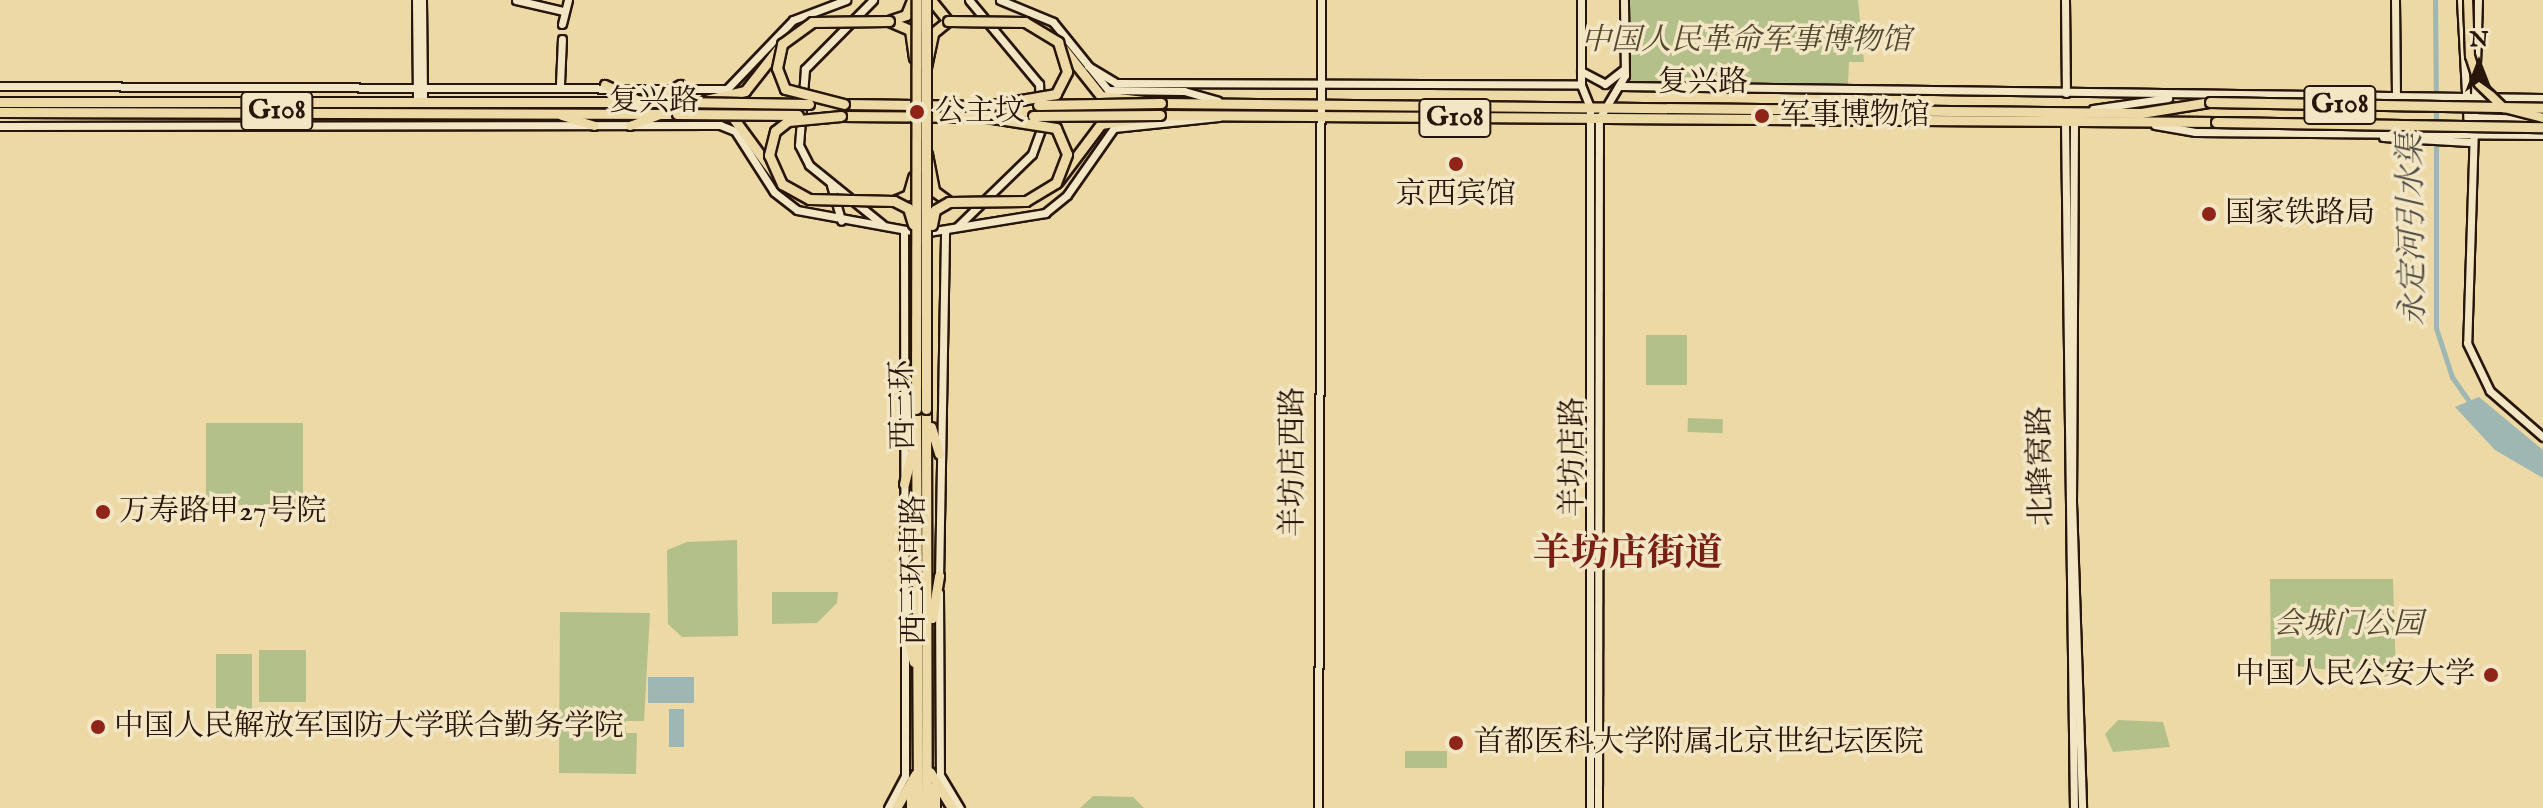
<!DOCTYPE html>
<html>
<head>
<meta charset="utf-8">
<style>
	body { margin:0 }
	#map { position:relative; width:2543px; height:808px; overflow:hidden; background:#ecd9a6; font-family:"IM FELL English","Noto Serif SC",serif }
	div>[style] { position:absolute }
	.green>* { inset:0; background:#b4c08a; transform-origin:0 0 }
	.water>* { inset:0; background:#9eb7b3; transform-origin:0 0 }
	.canal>* { height:5px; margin:-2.5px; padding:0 2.5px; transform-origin:2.5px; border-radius:2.5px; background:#9eb7b3 }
	.roads { filter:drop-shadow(2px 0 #29160a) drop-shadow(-2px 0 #29160a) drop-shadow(0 2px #29160a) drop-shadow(0 -2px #29160a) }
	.secondary>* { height:7px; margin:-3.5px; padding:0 3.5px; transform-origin:3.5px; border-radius:3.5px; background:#f3e6c5 }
	.primary>* { height:8px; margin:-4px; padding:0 4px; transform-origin:4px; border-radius:4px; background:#ecd9a6 }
	.highway>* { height:9px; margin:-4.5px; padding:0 4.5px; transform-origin:4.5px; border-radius:4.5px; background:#ecd9a6 }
	.bridges { filter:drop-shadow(2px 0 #29160a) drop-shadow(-2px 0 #29160a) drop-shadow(0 2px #29160a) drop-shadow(0 -2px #29160a) }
	.primary-bridge>* { height:8px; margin:-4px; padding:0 4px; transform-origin:4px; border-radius:4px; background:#ecd9a6 }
	.highway-bridge>* { height:9px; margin:-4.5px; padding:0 4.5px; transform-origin:4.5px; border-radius:4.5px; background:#ecd9a6 }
	.dots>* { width:22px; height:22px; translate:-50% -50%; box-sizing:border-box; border:4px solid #f3e6c5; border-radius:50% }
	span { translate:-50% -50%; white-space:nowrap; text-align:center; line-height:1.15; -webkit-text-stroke:7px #f3e6c5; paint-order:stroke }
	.shield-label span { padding:2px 6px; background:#f3e6c5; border:2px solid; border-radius:6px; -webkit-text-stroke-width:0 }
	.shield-label { font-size:28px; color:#29160a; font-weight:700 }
	.park-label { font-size:30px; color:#534930; font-style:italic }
	.street-label { font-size:30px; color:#29160a }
	.poi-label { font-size:30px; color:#29160a }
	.left { translate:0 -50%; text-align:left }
	.right { translate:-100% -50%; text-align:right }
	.water-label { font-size:32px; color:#524e45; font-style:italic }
	.district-label { font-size:38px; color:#7a1f14; font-weight:700 }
	.north { position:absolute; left:2439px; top:24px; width:80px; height:80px; -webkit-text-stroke:6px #f3e6c5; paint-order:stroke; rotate:0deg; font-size:22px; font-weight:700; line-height:32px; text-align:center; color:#29160a }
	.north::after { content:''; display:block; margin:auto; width:28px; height:36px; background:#29160a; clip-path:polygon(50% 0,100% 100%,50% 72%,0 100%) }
</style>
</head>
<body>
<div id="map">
	<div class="green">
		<i style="clip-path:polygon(1626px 0,1858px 0,1864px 62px,1849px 62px,1848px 84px,1624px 81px)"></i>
		<i style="left:1687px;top:335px;width:50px;height:41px;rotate:90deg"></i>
		<i style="left:1688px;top:418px;width:35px;height:14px;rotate:2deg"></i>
		<i style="left:206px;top:423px;width:97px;height:82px"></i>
		<i style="clip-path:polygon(737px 540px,738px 636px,682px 637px,668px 624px,667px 550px,687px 542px)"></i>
		<i style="clip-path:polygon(2270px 579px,2393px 579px,2396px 678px,2271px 663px)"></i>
		<i style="clip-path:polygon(772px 592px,838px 592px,837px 603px,817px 623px,772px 624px)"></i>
		<i style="clip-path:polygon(560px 612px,650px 613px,644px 721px,626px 721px,626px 733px,637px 733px,636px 774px,559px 773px)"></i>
		<i style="left:306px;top:650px;width:52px;height:47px;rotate:90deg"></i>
		<i style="left:216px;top:654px;width:36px;height:55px"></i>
		<i style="clip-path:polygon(2118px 720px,2163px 722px,2170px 747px,2113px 752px,2105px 734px)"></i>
		<i style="left:1405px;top:751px;width:42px;height:17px"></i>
		<i style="clip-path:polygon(1093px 796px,1133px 797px,1144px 808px,1080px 808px)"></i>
	</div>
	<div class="water">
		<i style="clip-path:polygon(2479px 397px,2543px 450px,2543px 478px,2495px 450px,2455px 407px)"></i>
		<i style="left:648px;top:677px;width:46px;height:26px"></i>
		<i style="left:684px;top:709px;width:38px;height:15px;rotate:90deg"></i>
	</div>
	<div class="canal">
		<i style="left:2435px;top:0;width:127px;rotate:89.5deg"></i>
		<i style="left:2436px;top:137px;width:191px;rotate:90deg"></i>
		<i style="left:2436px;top:328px;width:52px;rotate:71.9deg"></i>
		<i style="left:2452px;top:377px;width:35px;rotate:55deg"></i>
	</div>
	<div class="roads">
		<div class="secondary">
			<i style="left:416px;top:0;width:101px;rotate:89.4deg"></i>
			<i style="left:422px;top:0;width:101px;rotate:89.4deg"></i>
			<i style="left:516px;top:0;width:48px;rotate:13.2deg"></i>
			<i style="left:873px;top:0;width:97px;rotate:134.6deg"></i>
			<i style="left:805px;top:69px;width:76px;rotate:94.5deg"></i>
			<i style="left:799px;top:145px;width:22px;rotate:63deg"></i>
			<i style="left:809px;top:165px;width:95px;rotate:39deg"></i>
			<i style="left:1000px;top:0;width:57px;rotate:22.5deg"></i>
			<i style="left:1053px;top:22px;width:87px;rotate:51deg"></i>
			<i style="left:1108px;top:90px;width:76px;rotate:0.8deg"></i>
			<i style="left:1184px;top:91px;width:35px;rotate:16deg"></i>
			<i style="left:1581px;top:0;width:85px;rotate:90deg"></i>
			<i style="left:1581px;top:85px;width:24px;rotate:68deg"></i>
			<i style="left:1590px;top:107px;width:701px;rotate:90deg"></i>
			<i style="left:2065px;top:0;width:93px;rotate:89.4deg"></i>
			<i style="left:2395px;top:0;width:95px;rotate:89.4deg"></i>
			<i style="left:2461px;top:0;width:128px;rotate:86.9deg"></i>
			<i style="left:2478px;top:0;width:343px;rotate:91.8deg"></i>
			<i style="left:2467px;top:343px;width:53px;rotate:64.4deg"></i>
			<i style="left:2490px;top:391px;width:70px;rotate:41deg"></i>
			<i style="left:562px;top:24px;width:25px;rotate:-76deg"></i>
			<i style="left:1088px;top:66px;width:33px;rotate:31deg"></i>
			<i style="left:1116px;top:83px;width:465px;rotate:0.2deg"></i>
			<i style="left:1581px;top:71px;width:27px;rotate:28deg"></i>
			<i style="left:1605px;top:84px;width:24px;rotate:-38deg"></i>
			<i style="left:560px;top:84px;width:45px;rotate:-87.5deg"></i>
			<i style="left:0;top:86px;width:727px;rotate:0.24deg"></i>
			<i style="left:727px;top:89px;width:95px;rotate:-46.3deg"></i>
			<i style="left:793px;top:20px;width:57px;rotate:-20.7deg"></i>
			<i style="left:1620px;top:86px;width:923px;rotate:0.74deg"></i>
			<i style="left:2093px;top:109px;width:76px;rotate:-8.3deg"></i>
			<i style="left:2469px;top:117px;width:62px;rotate:1.8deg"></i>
			<i style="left:2065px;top:122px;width:686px;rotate:89.25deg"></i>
			<i style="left:2074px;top:122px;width:380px;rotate:90.3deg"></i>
			<i style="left:2072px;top:502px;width:306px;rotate:88.1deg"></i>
			<i style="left:2155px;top:125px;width:41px;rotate:9.9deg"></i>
			<i style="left:2195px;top:132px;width:348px;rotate:0.5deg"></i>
			<i style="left:0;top:126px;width:720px;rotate:-0.08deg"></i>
			<i style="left:720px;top:125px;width:16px;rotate:22deg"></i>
			<i style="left:735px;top:131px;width:72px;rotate:57.4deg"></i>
			<i style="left:774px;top:192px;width:29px;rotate:38deg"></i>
			<i style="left:797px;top:210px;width:127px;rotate:10.4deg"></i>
			<i style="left:922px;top:233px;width:125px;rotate:-9.2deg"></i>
			<i style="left:1045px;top:213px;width:28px;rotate:-39deg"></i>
			<i style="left:1067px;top:195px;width:82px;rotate:-55deg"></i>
			<i style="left:1114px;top:128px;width:105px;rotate:-6deg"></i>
			<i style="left:2361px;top:127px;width:27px;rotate:-88deg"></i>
			<i style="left:2383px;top:137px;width:86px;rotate:3.3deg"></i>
			<i style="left:831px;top:185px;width:37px;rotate:74deg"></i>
			<i style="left:958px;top:226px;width:103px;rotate:-44.2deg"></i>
			<i style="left:1032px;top:154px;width:27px;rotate:-70deg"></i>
			<i style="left:1041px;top:129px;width:45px;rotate:-92.5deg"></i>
			<i style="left:1039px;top:84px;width:109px;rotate:-129.8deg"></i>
			<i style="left:904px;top:232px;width:394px;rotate:89.9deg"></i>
			<i style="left:939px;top:580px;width:349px;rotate:-89deg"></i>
			<i style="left:939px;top:593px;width:182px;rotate:89.7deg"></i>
			<i style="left:940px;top:775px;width:39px;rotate:59deg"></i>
			<i style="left:888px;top:808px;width:36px;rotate:-62deg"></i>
			<i style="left:905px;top:776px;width:138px;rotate:-90deg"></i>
			<i style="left:1318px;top:808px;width:808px;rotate:-89.79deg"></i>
			<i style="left:1598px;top:808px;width:689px;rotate:-89.92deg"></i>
			<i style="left:1599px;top:119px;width:51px;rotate:-59.4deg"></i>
			<i style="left:1625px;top:75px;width:75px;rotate:-90.8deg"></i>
		</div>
		<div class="primary">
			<i style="left:605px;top:85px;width:41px;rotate:24.7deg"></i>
			<i style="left:651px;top:102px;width:34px;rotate:-30deg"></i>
			<i style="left:562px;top:116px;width:34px;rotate:17deg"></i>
			<i style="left:630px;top:126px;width:32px;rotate:-20deg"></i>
		</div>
		<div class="highway">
			<i style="left:891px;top:20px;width:16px;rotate:-18deg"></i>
			<i style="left:906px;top:15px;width:16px;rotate:-68deg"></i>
			<i style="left:889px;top:21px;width:23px;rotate:23deg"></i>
			<i style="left:910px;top:30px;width:28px;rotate:82deg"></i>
			<i style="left:1058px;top:42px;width:69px;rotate:51.5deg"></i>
			<i style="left:1101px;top:96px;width:60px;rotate:6.7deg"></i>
			<i style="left:1161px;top:103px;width:980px;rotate:0.58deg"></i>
			<i style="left:2141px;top:113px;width:70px;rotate:-9.1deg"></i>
			<i style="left:926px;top:67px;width:35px;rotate:-78deg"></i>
			<i style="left:933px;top:33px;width:19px;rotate:-39deg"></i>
			<i style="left:948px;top:21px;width:27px;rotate:-129deg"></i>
			<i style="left:706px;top:100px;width:40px;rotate:-13deg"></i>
			<i style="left:745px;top:91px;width:60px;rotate:-51.8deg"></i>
			<i style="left:0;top:102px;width:678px"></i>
			<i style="left:844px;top:104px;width:142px;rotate:0.8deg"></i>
			<i style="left:0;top:112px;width:677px;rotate:0.17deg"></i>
			<i style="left:731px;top:115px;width:84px;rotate:53.7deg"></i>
			<i style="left:841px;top:116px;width:145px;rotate:0.4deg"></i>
			<i style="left:927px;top:154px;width:38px;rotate:79deg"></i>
			<i style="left:934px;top:191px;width:19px;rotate:36deg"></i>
			<i style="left:1058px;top:181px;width:71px;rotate:-53deg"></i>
			<i style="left:1101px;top:124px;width:60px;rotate:-8.7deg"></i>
			<i style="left:1160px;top:115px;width:1056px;rotate:0.38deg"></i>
			<i style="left:894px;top:201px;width:15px;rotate:-23deg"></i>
			<i style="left:908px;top:195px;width:19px;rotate:-74deg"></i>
			<i style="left:916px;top:409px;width:399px;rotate:89.7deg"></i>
			<i style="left:926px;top:409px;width:399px;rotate:89.9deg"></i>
			<i style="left:931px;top:427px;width:28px;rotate:73deg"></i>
			<i style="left:904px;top:484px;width:37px;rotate:-76deg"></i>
			<i style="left:932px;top:618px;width:43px;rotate:-80.5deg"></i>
			<i style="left:905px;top:624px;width:39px;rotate:77deg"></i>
			<i style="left:930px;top:772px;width:42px;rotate:58.6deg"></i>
			<i style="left:935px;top:785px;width:23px;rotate:90deg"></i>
			<i style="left:896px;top:808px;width:39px;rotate:-60deg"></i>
			<i style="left:911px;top:808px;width:21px;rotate:-90deg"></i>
		</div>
	</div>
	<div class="bridges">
		<div class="primary-bridge">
			<i style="left:2468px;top:0;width:56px;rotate:88deg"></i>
			<i style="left:2470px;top:56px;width:29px;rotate:72deg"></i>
			<i style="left:2479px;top:84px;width:35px;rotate:44deg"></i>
			<i style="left:2504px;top:108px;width:40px;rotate:14.4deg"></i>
		</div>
		<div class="highway-bridge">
			<i style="left:926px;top:0;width:409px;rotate:90deg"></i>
			<i style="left:948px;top:21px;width:77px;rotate:0.7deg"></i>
			<i style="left:1025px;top:22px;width:39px;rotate:31deg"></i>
			<i style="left:1058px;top:42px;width:31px;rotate:73deg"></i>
			<i style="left:1067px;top:72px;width:25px;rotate:117deg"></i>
			<i style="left:1056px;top:94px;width:71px;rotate:170.3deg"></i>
			<i style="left:678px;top:102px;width:131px;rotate:0.9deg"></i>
			<i style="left:2210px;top:102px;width:333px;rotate:1deg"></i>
			<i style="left:844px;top:104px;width:61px;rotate:-165.7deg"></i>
			<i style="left:785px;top:89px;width:22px;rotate:-111deg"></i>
			<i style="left:777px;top:68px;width:25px;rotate:-78deg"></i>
			<i style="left:782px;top:44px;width:37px;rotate:-36deg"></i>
			<i style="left:812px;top:22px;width:77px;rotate:-0.7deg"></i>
			<i style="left:1038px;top:105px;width:123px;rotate:-0.9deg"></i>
			<i style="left:677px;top:114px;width:121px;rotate:0.5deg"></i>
			<i style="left:841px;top:116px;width:53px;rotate:174.6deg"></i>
			<i style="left:788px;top:121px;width:16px;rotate:142deg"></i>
			<i style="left:775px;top:131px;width:25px;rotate:104deg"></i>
			<i style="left:769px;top:155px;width:32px;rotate:66deg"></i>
			<i style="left:782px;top:184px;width:31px;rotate:29deg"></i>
			<i style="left:809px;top:199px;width:85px;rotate:1.3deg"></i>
			<i style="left:894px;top:201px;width:16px;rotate:27deg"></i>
			<i style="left:908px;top:208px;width:17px;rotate:73deg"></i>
			<i style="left:1033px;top:116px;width:127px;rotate:-0.5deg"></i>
			<i style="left:2216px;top:122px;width:327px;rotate:0.9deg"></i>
			<i style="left:932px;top:225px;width:15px;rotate:-79deg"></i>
			<i style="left:935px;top:210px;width:16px;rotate:-30deg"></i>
			<i style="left:949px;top:202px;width:77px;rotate:-0.7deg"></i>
			<i style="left:1026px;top:201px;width:35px;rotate:-31deg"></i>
			<i style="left:1056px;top:183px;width:31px;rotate:-69deg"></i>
			<i style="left:1067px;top:154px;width:28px;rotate:-113deg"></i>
			<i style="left:1056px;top:128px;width:71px;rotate:-171.1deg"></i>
			<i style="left:916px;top:409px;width:409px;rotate:-89.9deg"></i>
		</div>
	</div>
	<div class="dots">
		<i style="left:917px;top:112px;background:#8f2418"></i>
		<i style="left:1762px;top:116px;background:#8f2418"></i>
		<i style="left:1456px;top:164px;background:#8f2418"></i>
		<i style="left:2209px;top:214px;background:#8f2418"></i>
		<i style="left:103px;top:512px;background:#8f2418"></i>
		<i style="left:2491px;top:675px;background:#8f2418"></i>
		<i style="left:98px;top:727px;background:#8f2418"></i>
		<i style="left:1456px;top:743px;background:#8f2418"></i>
	</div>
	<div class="shield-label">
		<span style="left:2340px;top:105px">G108</span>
		<span style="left:277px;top:111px">G108</span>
		<span style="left:1455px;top:118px">G108</span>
	</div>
	<div class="park-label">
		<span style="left:1746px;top:41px">中国人民革命军事博物馆</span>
		<span style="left:2348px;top:625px">会城门公园</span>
	</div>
	<div class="street-label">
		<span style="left:1703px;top:83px">复兴路</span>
		<span style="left:654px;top:102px">复兴路</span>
		<span style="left:904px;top:405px;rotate:-91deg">西三环</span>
		<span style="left:1574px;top:457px;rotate:-90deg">羊坊店路</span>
		<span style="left:1294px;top:462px;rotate:-90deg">羊坊店西路</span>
		<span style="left:2042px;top:466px;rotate:-91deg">北蜂窝路</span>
		<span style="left:915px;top:570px;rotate:-90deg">西三环中路</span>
	</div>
	<div class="poi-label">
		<span class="left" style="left:935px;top:112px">公主坟</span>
		<span class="left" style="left:1780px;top:116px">军事博物馆</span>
		<span style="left:1456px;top:195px">京西宾馆</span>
		<span class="left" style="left:2225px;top:214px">国家铁路局</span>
		<span class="left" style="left:119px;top:512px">万寿路甲27号院</span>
		<span class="right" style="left:2475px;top:675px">中国人民公安大学</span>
		<span class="left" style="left:114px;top:727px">中国人民解放军国防大学联合勤务学院</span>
		<span class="left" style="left:1474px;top:743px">首都医科大学附属北京世纪坛医院</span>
	</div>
	<div class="water-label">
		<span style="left:2414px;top:230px;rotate:-91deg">永定河引水渠</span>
	</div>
	<div class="district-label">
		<span style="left:1628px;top:556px">羊坊店街道</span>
	</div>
	<div class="north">N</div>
</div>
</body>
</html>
